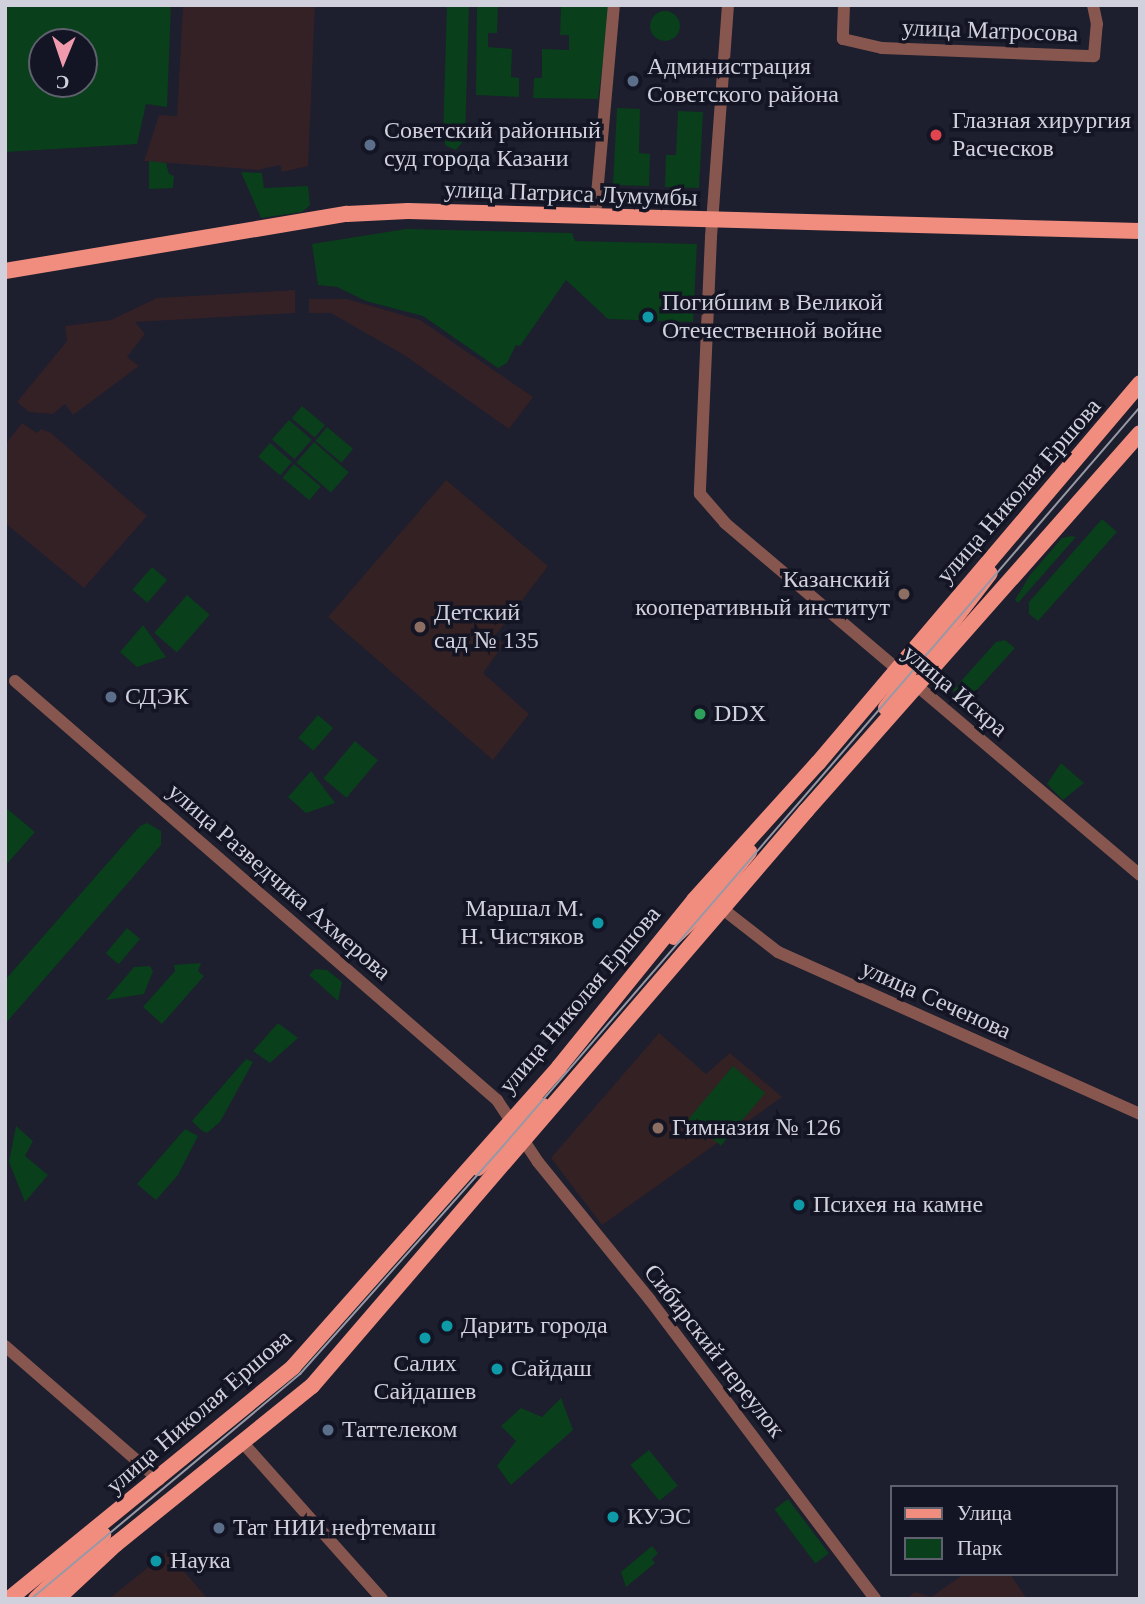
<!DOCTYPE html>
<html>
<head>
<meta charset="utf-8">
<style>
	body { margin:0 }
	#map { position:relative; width:1145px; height:1604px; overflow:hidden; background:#1d1e2e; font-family:Georgia,serif }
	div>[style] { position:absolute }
	.industrial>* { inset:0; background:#332126 }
	.education>* { inset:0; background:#342123 }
	.green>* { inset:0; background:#093f1a; transform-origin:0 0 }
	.round { border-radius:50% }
	.minor>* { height:12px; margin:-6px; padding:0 6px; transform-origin:6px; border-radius:6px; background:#87574f }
	.major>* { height:16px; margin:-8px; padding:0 8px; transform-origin:8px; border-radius:8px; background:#f18d7e }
	.tram>* { height:2px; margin:-1px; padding:0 1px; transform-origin:1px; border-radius:1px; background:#9798a5 }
	.dots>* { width:19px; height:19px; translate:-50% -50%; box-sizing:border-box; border:4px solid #141524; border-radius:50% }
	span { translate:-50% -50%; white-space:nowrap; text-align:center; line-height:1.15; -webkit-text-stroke:7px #141524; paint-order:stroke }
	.street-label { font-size:24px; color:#d0d1dc }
	.poi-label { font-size:24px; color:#d0d1dc }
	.left { translate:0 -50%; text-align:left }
	.right { translate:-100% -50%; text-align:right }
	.frame { position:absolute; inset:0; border:7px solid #d0d1dc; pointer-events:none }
	.legend { position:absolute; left:890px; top:1485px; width:228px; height:91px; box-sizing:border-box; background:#141524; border:2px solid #5f606e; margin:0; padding:9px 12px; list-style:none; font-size:21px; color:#d0d1dc }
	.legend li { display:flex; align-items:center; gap:14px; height:35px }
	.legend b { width:35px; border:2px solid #5f606e }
	.north { position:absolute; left:28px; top:28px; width:70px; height:70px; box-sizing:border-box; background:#141524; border:2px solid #5f606e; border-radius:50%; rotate:182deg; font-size:19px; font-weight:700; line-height:28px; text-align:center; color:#d0d1dc }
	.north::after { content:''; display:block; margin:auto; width:24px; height:32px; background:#f29aad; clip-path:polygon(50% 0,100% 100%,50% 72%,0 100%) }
</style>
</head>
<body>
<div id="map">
	<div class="industrial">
		<i style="clip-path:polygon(183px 5px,315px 5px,308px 166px,282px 172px,280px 165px,258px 170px,144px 161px,159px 115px,177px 116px)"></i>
		<i style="clip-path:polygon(295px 290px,295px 313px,135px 322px,145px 334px,127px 357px,139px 366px,73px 415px,65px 404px,53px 414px,29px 412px,17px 402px,67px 341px,65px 326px,111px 320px,157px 298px)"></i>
		<i style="clip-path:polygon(309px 299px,347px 299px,420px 320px,533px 397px,509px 429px,404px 355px,331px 313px,309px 313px)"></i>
		<i style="clip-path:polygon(22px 423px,37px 433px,41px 429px,51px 433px,147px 516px,84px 588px,5px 523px,5px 445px)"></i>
		<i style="clip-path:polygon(964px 1574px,1010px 1574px,1027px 1599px,907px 1599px,915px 1592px,931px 1597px)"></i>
	</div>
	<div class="education">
		<i style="clip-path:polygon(446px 480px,548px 566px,495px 636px,504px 644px,483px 673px,529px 714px,493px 760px,328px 617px)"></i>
		<i style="clip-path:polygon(659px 1033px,706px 1074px,730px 1053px,782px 1097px,602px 1225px,551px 1158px)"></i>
		<i style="clip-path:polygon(167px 1552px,208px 1599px,109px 1599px)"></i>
	</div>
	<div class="green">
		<i style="clip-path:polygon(evenodd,5px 5px,171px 5px,167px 107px,146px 104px,137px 144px,5px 152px,5px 5px,42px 42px,84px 42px,84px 84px,42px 84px,42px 42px)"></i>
		<i style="clip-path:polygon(447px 5px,469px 5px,465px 139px,456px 150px,446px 146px,443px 138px)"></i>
		<i style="clip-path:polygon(477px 5px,498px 5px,497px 33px,488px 33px,488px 47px,512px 49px,511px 77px,519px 78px,519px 97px,476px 95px)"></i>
		<i style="clip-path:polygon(561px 5px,610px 5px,598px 99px,533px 98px,534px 78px,542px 78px,542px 49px,569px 50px,569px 35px,560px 35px)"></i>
		<i class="round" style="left:650px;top:11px;width:30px;height:30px"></i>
		<i style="left:667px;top:89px;width:36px;height:14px;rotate:2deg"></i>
		<i style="clip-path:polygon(617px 108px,640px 109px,639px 153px,650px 154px,649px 186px,613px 185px)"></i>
		<i style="clip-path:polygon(678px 111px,703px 112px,699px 188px,665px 187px,666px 155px,676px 155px)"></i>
		<i style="clip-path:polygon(149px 161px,166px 163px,169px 174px,174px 176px,173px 188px,149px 189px)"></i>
		<i style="clip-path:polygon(241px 172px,262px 173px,264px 188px,308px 186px,310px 205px,302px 212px,261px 218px)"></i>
		<i style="clip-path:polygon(406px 229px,572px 233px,575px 241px,697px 244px,693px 322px,608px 319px,566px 280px,520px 346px,516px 345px,507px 363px,498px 368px,423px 316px,366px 301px,337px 287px,318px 285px,312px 244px)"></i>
		<i style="left:302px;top:406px;width:30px;height:16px;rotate:40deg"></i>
		<i style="left:289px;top:420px;width:30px;height:26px;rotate:41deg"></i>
		<i style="left:327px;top:427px;width:34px;height:18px;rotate:40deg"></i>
		<i style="left:314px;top:442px;width:46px;height:27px;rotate:41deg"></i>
		<i style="left:270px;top:443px;width:29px;height:18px;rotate:41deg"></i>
		<i style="left:294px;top:464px;width:35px;height:18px;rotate:40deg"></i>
		<i style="clip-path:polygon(1102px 519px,1117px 532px,1038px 621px,1029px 614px,1029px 602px)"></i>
		<i style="clip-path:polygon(1071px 536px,1076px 537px,1018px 603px,1015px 600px,1030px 575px,1062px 538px)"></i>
		<i style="left:152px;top:567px;width:20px;height:30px;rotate:41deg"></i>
		<i style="left:187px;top:595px;width:30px;height:50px;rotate:41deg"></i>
		<i style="clip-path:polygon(143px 625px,166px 657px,137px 667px,120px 652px)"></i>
		<i style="clip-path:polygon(1005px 640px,1015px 648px,966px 702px,953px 690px,996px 642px)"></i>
		<i style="left:318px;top:715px;width:20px;height:30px;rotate:41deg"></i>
		<i style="left:355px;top:741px;width:30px;height:49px;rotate:40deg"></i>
		<i style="clip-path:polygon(1061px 763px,1084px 783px,1063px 800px,1047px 784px)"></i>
		<i style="clip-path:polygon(311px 771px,335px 803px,306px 813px,288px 797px)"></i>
		<i style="clip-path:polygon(5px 807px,35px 832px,5px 866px)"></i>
		<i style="clip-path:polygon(147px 823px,161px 831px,161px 845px,5px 1024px,5px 980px,140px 826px)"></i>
		<i style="left:127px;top:928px;width:17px;height:33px;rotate:40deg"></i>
		<i style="clip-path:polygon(174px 965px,201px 963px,198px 971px,204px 976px,162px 1024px,143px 1007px,175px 971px)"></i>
		<i style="clip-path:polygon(150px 966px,153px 971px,144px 994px,106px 1000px,134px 967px)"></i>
		<i style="clip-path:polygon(315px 969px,327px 970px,342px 982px,338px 1001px,309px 975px)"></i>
		<i style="clip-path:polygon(278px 1023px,298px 1038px,270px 1063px,253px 1051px)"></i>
		<i style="clip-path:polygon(246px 1059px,253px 1062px,220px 1122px,207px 1133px,201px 1130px,192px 1121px)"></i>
		<i style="left:733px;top:1066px;width:42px;height:69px;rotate:40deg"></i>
		<i style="clip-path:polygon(16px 1126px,33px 1141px,25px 1156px,48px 1175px,25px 1202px,9px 1162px)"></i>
		<i style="clip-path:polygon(185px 1129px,198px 1136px,178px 1175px,156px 1200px,137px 1184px)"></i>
		<i style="clip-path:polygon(561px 1398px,573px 1430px,511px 1485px,497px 1466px,516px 1441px,501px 1426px,521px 1408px,542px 1417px)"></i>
		<i style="left:649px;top:1450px;width:46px;height:24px;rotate:51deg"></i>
		<i style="left:788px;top:1499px;width:68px;height:17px;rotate:53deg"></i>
		<i style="clip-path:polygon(652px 1546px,658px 1553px,652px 1559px,655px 1563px,626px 1587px,621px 1572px)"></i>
	</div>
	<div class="minor">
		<i style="left:728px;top:5px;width:233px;rotate:94.2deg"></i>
		<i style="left:711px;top:237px;width:257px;rotate:92.5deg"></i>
		<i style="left:700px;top:494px;width:38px;rotate:49deg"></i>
		<i style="left:725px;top:523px;width:544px;rotate:40.3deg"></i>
		<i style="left:844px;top:5px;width:34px;rotate:92deg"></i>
		<i style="left:843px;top:39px;width:40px;rotate:13deg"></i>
		<i style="left:882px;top:48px;width:212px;rotate:2.2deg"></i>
		<i style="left:1094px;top:56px;width:32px;rotate:-85deg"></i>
		<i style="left:1097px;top:24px;width:19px;rotate:-102deg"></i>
		<i style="left:595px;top:217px;width:213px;rotate:-84.9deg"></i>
		<i style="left:15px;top:681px;width:639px;rotate:41deg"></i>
		<i style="left:497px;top:1100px;width:74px;rotate:56.5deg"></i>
		<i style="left:538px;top:1162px;width:178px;rotate:50.9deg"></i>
		<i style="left:650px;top:1300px;width:374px;rotate:53deg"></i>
		<i style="left:724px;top:910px;width:68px;rotate:37.9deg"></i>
		<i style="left:778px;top:952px;width:397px;rotate:24.1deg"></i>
		<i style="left:5px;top:1346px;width:204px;rotate:41deg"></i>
		<i style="left:243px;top:1443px;width:209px;rotate:48.3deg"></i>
	</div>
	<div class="major">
		<i style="left:5px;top:271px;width:347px;rotate:-9.5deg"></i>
		<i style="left:347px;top:214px;width:61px;rotate:-2.8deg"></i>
		<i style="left:408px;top:211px;width:732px;rotate:1.57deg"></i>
		<i style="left:886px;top:708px;width:170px;rotate:-52.4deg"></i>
		<i style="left:674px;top:937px;width:41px;rotate:-43deg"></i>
		<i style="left:704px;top:909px;width:73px;rotate:-51.7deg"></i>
		<i style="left:478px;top:1168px;width:90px;rotate:-43.6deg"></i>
		<i style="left:9px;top:1599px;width:367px;rotate:-39.2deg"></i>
		<i style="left:293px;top:1367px;width:401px;rotate:-48.4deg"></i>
		<i style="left:559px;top:1067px;width:215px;rotate:-51deg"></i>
		<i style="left:694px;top:900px;width:185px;rotate:-47.9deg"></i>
		<i style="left:818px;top:763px;width:498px;rotate:-49.7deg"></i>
		<i style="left:36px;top:1599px;width:93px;rotate:-43.7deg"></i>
		<i style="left:57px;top:1599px;width:81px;rotate:-43deg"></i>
		<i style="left:116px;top:1544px;width:252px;rotate:-38.9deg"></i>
		<i style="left:312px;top:1386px;width:758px;rotate:-49.33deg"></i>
		<i style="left:806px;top:811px;width:504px;rotate:-48.54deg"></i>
	</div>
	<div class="tram">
		<i style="left:31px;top:1599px;width:351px;rotate:-39.9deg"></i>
		<i style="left:300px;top:1374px;width:296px;rotate:-48.3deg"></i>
		<i style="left:497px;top:1153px;width:985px;rotate:-49.24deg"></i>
	</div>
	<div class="dots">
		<i style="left:633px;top:81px;background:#5c6f8a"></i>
		<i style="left:936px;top:135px;background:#e0444e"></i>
		<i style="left:370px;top:145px;background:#5c6f8a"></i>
		<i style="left:648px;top:317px;background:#0f9aa8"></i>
		<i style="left:904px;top:594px;background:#8d6e63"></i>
		<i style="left:420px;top:627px;background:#8d6e63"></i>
		<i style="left:111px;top:697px;background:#5c6f8a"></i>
		<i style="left:700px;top:714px;background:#2e9e5b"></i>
		<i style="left:598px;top:923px;background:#0f9aa8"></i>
		<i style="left:658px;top:1128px;background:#8d6e63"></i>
		<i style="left:799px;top:1205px;background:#0f9aa8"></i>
		<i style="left:447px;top:1326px;background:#0f9aa8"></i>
		<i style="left:425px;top:1338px;background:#0f9aa8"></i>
		<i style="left:497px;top:1369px;background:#0f9aa8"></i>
		<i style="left:328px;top:1430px;background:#5c6f8a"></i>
		<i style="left:613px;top:1517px;background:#0f9aa8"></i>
		<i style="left:219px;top:1528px;background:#5c6f8a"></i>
		<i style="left:156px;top:1561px;background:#0f9aa8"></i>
	</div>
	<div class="street-label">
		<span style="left:990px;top:31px;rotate:2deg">улица Матросова</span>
		<span style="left:571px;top:194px;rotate:2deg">улица Патриса Лумумбы</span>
		<span style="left:1019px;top:491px;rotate:-49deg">улица Николая Ершова</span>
		<span style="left:955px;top:691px;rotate:40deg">улица Искра</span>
		<span style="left:279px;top:882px;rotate:41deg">улица Разведчика Ахмерова</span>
		<span style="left:580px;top:1000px;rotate:-50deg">улица Николая Ершова</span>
		<span style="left:936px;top:1000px;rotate:24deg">улица Сеченова</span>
		<span style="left:714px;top:1351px;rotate:52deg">Сибирский переулок</span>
		<span style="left:199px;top:1412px;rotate:-41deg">улица Николая Ершова</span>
	</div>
	<div class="poi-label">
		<span class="left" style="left:647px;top:81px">Администрация<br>Советского района</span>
		<span class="left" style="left:952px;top:135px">Глазная хирургия<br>Расческов</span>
		<span class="left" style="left:384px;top:145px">Советский районный<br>суд города Казани</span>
		<span class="left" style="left:662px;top:317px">Погибшим в Великой<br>Отечественной войне</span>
		<span class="right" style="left:890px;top:594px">Казанский<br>кооперативный институт</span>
		<span class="left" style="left:434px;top:627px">Детский<br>сад № 135</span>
		<span class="left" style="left:125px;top:697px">СДЭК</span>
		<span class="left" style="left:714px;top:714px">DDX</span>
		<span class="right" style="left:584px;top:923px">Маршал М.<br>Н. Чистяков</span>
		<span class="left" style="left:672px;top:1128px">Гимназия № 126</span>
		<span class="left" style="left:813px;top:1205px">Психея на камне</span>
		<span class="left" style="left:461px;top:1326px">Дарить города</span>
		<span style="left:425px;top:1378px">Салих<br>Сайдашев</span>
		<span class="left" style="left:511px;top:1369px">Сайдаш</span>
		<span class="left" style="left:342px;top:1430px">Таттелеком</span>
		<span class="left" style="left:627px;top:1517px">КУЭС</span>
		<span class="left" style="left:233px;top:1528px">Тат НИИ нефтемаш</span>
		<span class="left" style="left:170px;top:1561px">Наука</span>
	</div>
	<div class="frame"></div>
	<ul class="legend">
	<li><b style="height:9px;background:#f18d7e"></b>Улица</li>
	<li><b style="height:19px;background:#093f1a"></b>Парк</li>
	</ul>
	<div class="north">С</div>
</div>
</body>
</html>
